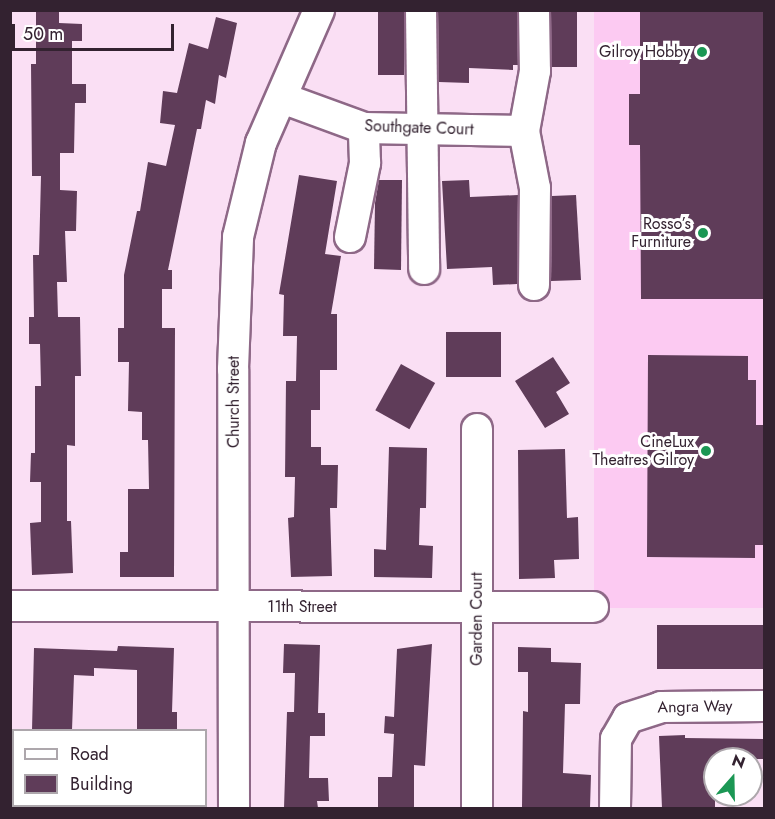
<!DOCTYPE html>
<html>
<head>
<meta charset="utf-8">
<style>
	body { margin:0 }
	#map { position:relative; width:775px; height:819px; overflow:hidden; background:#fadff4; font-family:Jost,sans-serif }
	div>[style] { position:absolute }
	.built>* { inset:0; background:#fccaf2; transform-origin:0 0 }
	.building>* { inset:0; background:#5f3c59; transform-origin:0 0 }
	.roads { filter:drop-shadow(2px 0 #8e6887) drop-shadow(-2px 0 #8e6887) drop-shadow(0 2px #8e6887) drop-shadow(0 -2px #8e6887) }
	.minor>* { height:30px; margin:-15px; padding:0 15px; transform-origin:15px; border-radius:15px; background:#fff }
	.dots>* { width:16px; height:16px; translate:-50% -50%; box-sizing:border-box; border:3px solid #fff; border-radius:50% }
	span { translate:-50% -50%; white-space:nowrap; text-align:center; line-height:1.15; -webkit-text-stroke:6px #fff; paint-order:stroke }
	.poi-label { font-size:16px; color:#332230 }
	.right { translate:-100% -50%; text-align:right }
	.street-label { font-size:16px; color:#332230 }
	.frame { position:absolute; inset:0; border:12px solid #332230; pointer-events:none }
	.legend { position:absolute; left:12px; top:729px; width:195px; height:78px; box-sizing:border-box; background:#fff; border:2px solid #ada7ac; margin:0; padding:8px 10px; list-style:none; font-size:18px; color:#332230 }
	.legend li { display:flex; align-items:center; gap:12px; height:30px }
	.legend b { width:30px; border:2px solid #ada7ac }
	.north { position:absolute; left:703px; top:747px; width:60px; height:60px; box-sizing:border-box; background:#fff; border:2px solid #ada7ac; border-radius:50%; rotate:20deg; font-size:16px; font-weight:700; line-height:24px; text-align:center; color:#332230 }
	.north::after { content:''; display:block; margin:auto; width:21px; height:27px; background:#1b9754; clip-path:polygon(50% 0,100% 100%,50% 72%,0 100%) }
	.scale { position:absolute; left:12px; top:24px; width:162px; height:27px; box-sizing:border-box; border:3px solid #332230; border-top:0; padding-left:8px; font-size:18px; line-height:21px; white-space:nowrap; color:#332230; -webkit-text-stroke:4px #fff; paint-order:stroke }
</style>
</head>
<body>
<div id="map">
	<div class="built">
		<i style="left:594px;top:11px;width:170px;height:597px"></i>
	</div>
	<div class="building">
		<i style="clip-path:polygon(36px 10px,59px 10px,59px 23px,82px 24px,82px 41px,72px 41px,72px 84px,86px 84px,86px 103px,75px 103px,74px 153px,60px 153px,60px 190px,77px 191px,76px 231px,65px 231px,67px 282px,57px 282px,58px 317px,80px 317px,81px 376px,75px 376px,75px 446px,67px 445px,67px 521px,71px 521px,73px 573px,32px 575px,30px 523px,41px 522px,41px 482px,30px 482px,31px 453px,35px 453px,35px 386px,41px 386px,40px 344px,29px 344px,29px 317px,34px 317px,33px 255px,39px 255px,41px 176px,32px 176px,31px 64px,36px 64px)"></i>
		<i style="left:378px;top:10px;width:26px;height:65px"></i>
		<i style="clip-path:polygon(438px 10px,517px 10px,518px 65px,513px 65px,513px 70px,469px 68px,469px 83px,439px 82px)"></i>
		<i style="left:551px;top:10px;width:26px;height:57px"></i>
		<i style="clip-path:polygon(640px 10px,764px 10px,765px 299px,641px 299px,640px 145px,629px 145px,629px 94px,640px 94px)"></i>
		<i style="clip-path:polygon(216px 17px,237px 23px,226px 78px,219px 75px,215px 104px,206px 100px,201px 129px,197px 129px,168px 270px,172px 270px,172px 289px,162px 289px,162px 328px,175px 328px,174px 577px,120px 577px,120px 552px,128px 552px,128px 489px,149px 489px,148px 440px,142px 440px,142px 412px,128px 411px,129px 362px,118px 362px,118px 328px,124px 328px,124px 275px,137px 211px,140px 211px,148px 162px,166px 166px,175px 125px,160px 123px,163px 91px,177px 93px,189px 43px,208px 49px)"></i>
		<i style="clip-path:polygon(299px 175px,337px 181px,325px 254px,341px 256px,331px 314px,337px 314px,337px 370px,320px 370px,320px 410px,311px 410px,311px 447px,321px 447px,321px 465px,338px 465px,337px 508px,330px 508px,332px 576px,291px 577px,288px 518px,294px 517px,295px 477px,285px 477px,286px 381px,296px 381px,297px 336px,283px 336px,284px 295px,279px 294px)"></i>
		<i style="clip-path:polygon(379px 180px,402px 180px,401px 270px,374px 269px,375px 203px)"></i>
		<i style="clip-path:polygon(469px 180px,470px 197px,518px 195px,517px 284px,493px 285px,492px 267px,447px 269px,442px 181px)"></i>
		<i style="clip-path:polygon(576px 195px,581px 280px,551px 281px,552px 196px)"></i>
		<i style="left:446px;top:332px;width:55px;height:45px"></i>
		<i style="clip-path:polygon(648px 355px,748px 356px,748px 380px,756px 380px,756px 425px,765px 425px,764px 545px,755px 545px,755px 558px,647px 557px)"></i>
		<i style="clip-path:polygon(553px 357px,570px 383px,556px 392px,569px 414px,545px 428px,515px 381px)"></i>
		<i style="left:401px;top:364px;width:39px;height:53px;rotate:29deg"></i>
		<i style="clip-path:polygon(389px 447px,427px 448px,426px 508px,420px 508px,419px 545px,433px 546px,432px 578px,374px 577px,374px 549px,386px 550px)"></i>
		<i style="clip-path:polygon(565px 449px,567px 518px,578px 517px,579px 559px,554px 560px,555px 578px,519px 579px,518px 450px)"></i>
		<i style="left:657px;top:625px;width:108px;height:44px"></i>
		<i style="clip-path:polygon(284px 644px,320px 645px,318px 713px,325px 713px,325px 736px,310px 736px,309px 778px,328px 778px,329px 801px,317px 801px,318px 808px,284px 808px,287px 712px,294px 712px,295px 673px,283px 673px)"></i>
		<i style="clip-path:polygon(432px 644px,425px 766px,414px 765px,414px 808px,378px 808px,378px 777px,392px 777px,394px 734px,384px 733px,385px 716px,394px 717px,397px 649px)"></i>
		<i style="clip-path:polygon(118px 646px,174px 648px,172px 712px,177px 712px,177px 730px,137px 730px,137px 670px,94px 668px,94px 676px,74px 675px,72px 730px,32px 730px,34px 648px,117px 651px)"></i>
		<i style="clip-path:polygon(518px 647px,551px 648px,551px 662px,581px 663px,580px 704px,565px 704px,563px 773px,591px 775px,590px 808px,522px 808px,523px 711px,528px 712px,528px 672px,518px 672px)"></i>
		<i style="clip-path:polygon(685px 735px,685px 738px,765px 739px,765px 759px,715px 759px,715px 808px,662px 808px,659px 736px)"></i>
	</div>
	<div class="roads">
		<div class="minor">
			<i style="left:421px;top:10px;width:259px;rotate:89.3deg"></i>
			<i style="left:534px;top:10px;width:61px;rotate:89.1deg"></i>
			<i style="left:535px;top:71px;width:61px;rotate:100.4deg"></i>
			<i style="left:524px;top:131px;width:58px;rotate:79.1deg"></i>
			<i style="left:535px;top:188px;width:97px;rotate:90.6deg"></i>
			<i style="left:282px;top:98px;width:87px;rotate:20.1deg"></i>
			<i style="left:364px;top:128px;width:160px;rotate:1.1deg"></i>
			<i style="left:350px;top:237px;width:76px;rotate:-78.5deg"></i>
			<i style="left:365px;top:163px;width:35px;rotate:-92deg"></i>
			<i style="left:10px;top:606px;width:583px;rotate:0.1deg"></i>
			<i style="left:234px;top:808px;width:439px;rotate:-90.1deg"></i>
			<i style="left:233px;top:369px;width:132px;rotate:-87.8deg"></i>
			<i style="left:238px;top:237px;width:97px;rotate:-76.3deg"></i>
			<i style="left:261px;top:143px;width:145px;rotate:-66.4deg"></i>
			<i style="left:477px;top:808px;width:379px;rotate:-90deg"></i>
			<i style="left:615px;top:808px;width:69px;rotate:-89.2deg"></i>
			<i style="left:616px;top:739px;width:24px;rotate:-60deg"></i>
			<i style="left:628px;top:718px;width:35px;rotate:-18deg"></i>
			<i style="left:661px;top:707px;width:103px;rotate:-0.6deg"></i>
		</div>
	</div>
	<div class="dots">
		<i style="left:702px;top:52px;background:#1b9754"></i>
		<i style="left:703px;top:233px;background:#1b9754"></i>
		<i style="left:706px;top:451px;background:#1b9754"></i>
	</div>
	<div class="poi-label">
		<span class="right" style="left:690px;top:52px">Gilroy Hobby</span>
		<span class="right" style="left:691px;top:233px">Rosso’s<br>Furniture</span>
		<span class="right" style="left:694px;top:451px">CineLux<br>Theatres Gilroy</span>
	</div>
	<div class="street-label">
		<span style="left:419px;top:128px;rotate:2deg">Southgate Court</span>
		<span style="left:234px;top:402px;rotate:-90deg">Church Street</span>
		<span style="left:302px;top:607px">11th Street</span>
		<span style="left:477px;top:619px;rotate:-90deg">Garden Court</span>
		<span style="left:695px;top:707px;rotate:-1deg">Angra Way</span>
	</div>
	<div class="frame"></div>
	<ul class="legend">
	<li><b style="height:8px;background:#fff"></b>Road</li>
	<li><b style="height:16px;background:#5f3c59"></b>Building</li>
	</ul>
	<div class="north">N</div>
	<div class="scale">50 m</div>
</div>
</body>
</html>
